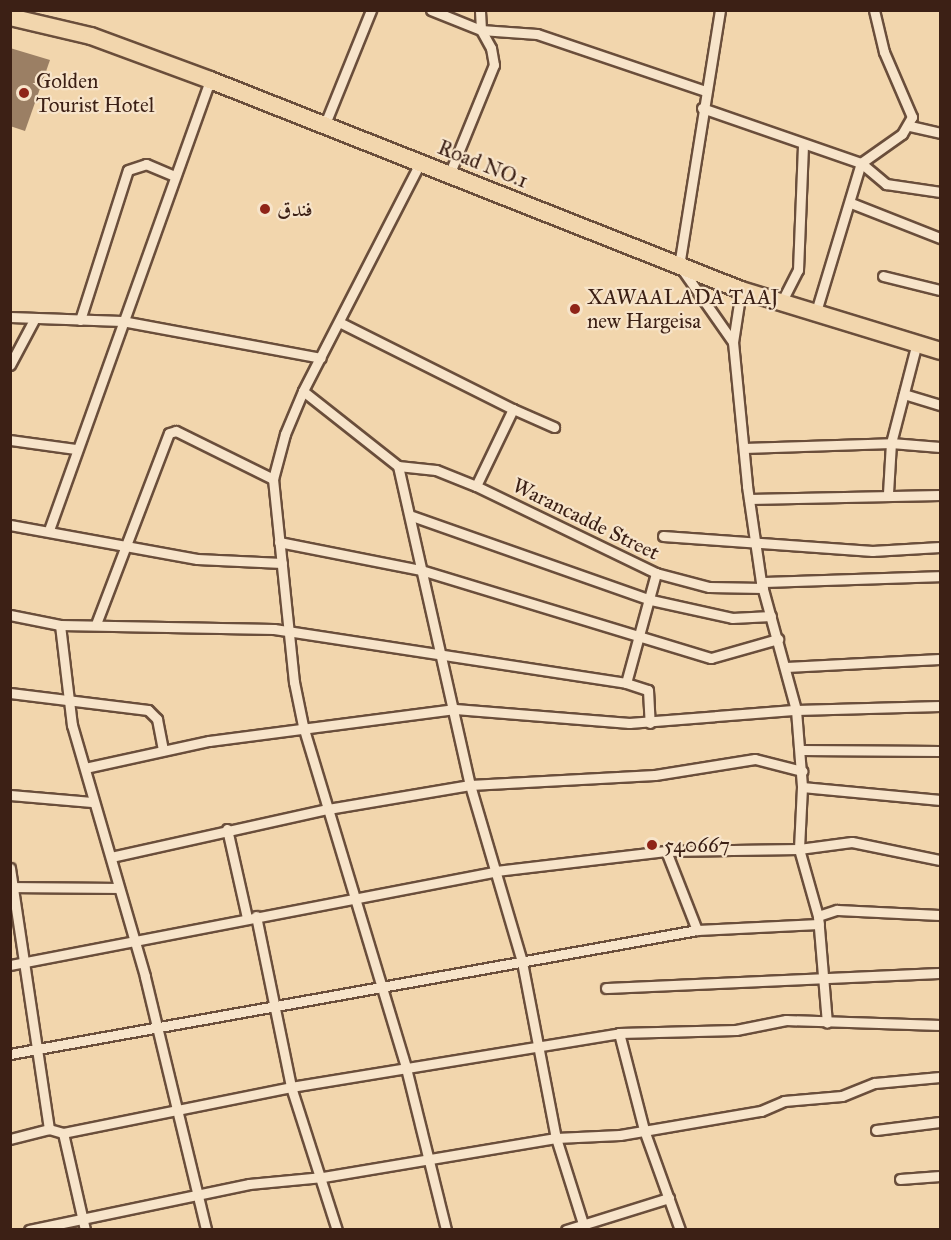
<!DOCTYPE html>
<html>
<head>
<meta charset="utf-8">
<style>
	body { margin:0 }
	#map { position:relative; width:951px; height:1240px; overflow:hidden; background:#f2d6ad; font-family:"IM FELL Great Primer",Amiri,serif }
	div>[style] { position:absolute }
	.building>* { inset:0; background:#9b7f64 }
	.roads { filter:drop-shadow(2px 0 #6a4e3b) drop-shadow(-2px 0 #6a4e3b) drop-shadow(0 2px #6a4e3b) drop-shadow(0 -2px #6a4e3b) }
	.street>* { height:9px; margin:-4.5px; padding:0 4.5px; transform-origin:4.5px; border-radius:4.5px; background:#f7e4ca }
	.highway>* { height:16px; margin:-8px; padding:0 8px; transform-origin:8px; border-radius:8px; background:#f2d6ad }
	.dots>* { width:16px; height:16px; translate:-50% -50%; box-sizing:border-box; border:3px solid #f7e4ca; border-radius:50% }
	span { translate:-50% -50%; white-space:nowrap; text-align:center; line-height:1.15; -webkit-text-stroke:4.5px #f7e4ca; paint-order:stroke }
	.poi-label { font-size:21px; color:#3c2015 }
	.left { translate:0 -50%; text-align:left }
	.street-label { font-size:21px; color:#3c2015 }
	.frame { position:absolute; inset:0; border:12px solid #3c2015; pointer-events:none }
</style>
</head>
<body>
<div id="map">
	<div class="building">
		<i style="clip-path:polygon(10px 48px,50px 60px,25px 131px,10px 126px)"></i>
	</div>
	<div class="roads">
		<div class="street">
			<i style="left:431px;top:10px;width:54px;rotate:21.8deg"></i>
			<i style="left:481px;top:30px;width:56px;rotate:4.1deg"></i>
			<i style="left:537px;top:34px;width:177px;rotate:18.7deg"></i>
			<i style="left:720px;top:10px;width:258px;rotate:99.1deg"></i>
			<i style="left:679px;top:265px;width:94px;rotate:55deg"></i>
			<i style="left:702px;top:108px;width:168px;rotate:19.1deg"></i>
			<i style="left:861px;top:163px;width:33px;rotate:40deg"></i>
			<i style="left:886px;top:184px;width:55px;rotate:8.4deg"></i>
			<i style="left:325px;top:124px;width:123px;rotate:-68deg"></i>
			<i style="left:910px;top:126px;width:31px;rotate:13deg"></i>
			<i style="left:420px;top:163px;width:256px;rotate:117.2deg"></i>
			<i style="left:303px;top:391px;width:47px;rotate:112.7deg"></i>
			<i style="left:285px;top:434px;width:47px;rotate:104.9deg"></i>
			<i style="left:273px;top:479px;width:204px;rotate:84.1deg"></i>
			<i style="left:294px;top:682px;width:45px;rotate:78.4deg"></i>
			<i style="left:303px;top:726px;width:357px;rotate:73.2deg"></i>
			<i style="left:406px;top:1068px;width:167px;rotate:76.1deg"></i>
			<i style="left:449px;top:175px;width:119px;rotate:-67.8deg"></i>
			<i style="left:494px;top:65px;width:17px;rotate:-100deg"></i>
			<i style="left:491px;top:48px;width:21px;rotate:-119deg"></i>
			<i style="left:481px;top:30px;width:20px;rotate:-93deg"></i>
			<i style="left:851px;top:203px;width:96px;rotate:21.5deg"></i>
			<i style="left:883px;top:276px;width:59px;rotate:13.8deg"></i>
			<i style="left:741px;top:290px;width:53px;rotate:98.7deg"></i>
			<i style="left:733px;top:342px;width:145px;rotate:84.4deg"></i>
			<i style="left:747px;top:486px;width:97px;rotate:81.7deg"></i>
			<i style="left:761px;top:582px;width:133px;rotate:74.7deg"></i>
			<i style="left:796px;top:710px;width:77px;rotate:85.5deg"></i>
			<i style="left:802px;top:787px;width:62px;rotate:92.8deg"></i>
			<i style="left:799px;top:849px;width:70px;rotate:74.2deg"></i>
			<i style="left:818px;top:916px;width:107px;rotate:85.2deg"></i>
			<i style="left:781px;top:303px;width:37px;rotate:-63deg"></i>
			<i style="left:798px;top:270px;width:126px;rotate:-87.7deg"></i>
			<i style="left:815px;top:315px;width:159px;rotate:-73.2deg"></i>
			<i style="left:861px;top:163px;width:50px;rotate:-35.3deg"></i>
			<i style="left:902px;top:134px;width:20px;rotate:-60deg"></i>
			<i style="left:912px;top:117px;width:71px;rotate:-113.3deg"></i>
			<i style="left:884px;top:52px;width:43px;rotate:-103.4deg"></i>
			<i style="left:10px;top:317px;width:112px;rotate:2deg"></i>
			<i style="left:122px;top:321px;width:202px;rotate:10.5deg"></i>
			<i style="left:80px;top:320px;width:157px;rotate:-72.3deg"></i>
			<i style="left:128px;top:170px;width:19px;rotate:-18deg"></i>
			<i style="left:146px;top:164px;width:30px;rotate:23deg"></i>
			<i style="left:341px;top:323px;width:192px;rotate:26.6deg"></i>
			<i style="left:513px;top:409px;width:85px;rotate:115.7deg"></i>
			<i style="left:10px;top:365px;width:53px;rotate:-62deg"></i>
			<i style="left:303px;top:391px;width:121px;rotate:38.3deg"></i>
			<i style="left:398px;top:466px;width:327px;rotate:77.3deg"></i>
			<i style="left:470px;top:785px;width:184px;rotate:73.6deg"></i>
			<i style="left:522px;top:962px;width:179px;rotate:79.1deg"></i>
			<i style="left:556px;top:1138px;width:96px;rotate:72.5deg"></i>
			<i style="left:904px;top:394px;width:38px;rotate:17deg"></i>
			<i style="left:513px;top:409px;width:45px;rotate:23.7deg"></i>
			<i style="left:10px;top:440px;width:67px;rotate:7.8deg"></i>
			<i style="left:744px;top:448px;width:147px;rotate:-1.9deg"></i>
			<i style="left:891px;top:443px;width:49px;rotate:4.7deg"></i>
			<i style="left:398px;top:466px;width:38px;rotate:6deg"></i>
			<i style="left:436px;top:470px;width:43px;rotate:21.8deg"></i>
			<i style="left:476px;top:486px;width:200px;rotate:25.8deg"></i>
			<i style="left:656px;top:573px;width:55px;rotate:14.8deg"></i>
			<i style="left:709px;top:587px;width:54px;rotate:1.1deg"></i>
			<i style="left:888px;top:493px;width:50px;rotate:-86.6deg"></i>
			<i style="left:891px;top:443px;width:100px;rotate:-75.5deg"></i>
			<i style="left:749px;top:499px;width:191px;rotate:-1.2deg"></i>
			<i style="left:412px;top:516px;width:253px;rotate:19.4deg"></i>
			<i style="left:651px;top:600px;width:83px;rotate:12.5deg"></i>
			<i style="left:732px;top:618px;width:39px;rotate:-3deg"></i>
			<i style="left:10px;top:525px;width:190px;rotate:10.3deg"></i>
			<i style="left:197px;top:559px;width:85px;rotate:2.7deg"></i>
			<i style="left:49px;top:530px;width:478px;rotate:-70.3deg"></i>
			<i style="left:663px;top:536px;width:210px;rotate:4.1deg"></i>
			<i style="left:872px;top:551px;width:68px;rotate:-3.4deg"></i>
			<i style="left:279px;top:542px;width:145px;rotate:11.2deg"></i>
			<i style="left:421px;top:570px;width:303px;rotate:16.9deg"></i>
			<i style="left:711px;top:658px;width:70px;rotate:-15.8deg"></i>
			<i style="left:761px;top:582px;width:179px;rotate:-1.9deg"></i>
			<i style="left:10px;top:615px;width:51px;rotate:11.3deg"></i>
			<i style="left:60px;top:625px;width:214px;rotate:1.1deg"></i>
			<i style="left:274px;top:629px;width:356px;rotate:8.7deg"></i>
			<i style="left:626px;top:683px;width:23px;rotate:18deg"></i>
			<i style="left:648px;top:690px;width:33px;rotate:87deg"></i>
			<i style="left:96px;top:624px;width:204px;rotate:-69.1deg"></i>
			<i style="left:169px;top:433px;width:7px;rotate:-16deg"></i>
			<i style="left:176px;top:431px;width:108px;rotate:26.3deg"></i>
			<i style="left:60px;top:625px;width:101px;rotate:83.2deg"></i>
			<i style="left:72px;top:725px;width:262px;rotate:73.8deg"></i>
			<i style="left:145px;top:977px;width:260px;rotate:76.4deg"></i>
			<i style="left:786px;top:667px;width:154px;rotate:-3deg"></i>
			<i style="left:626px;top:683px;width:114px;rotate:-74.7deg"></i>
			<i style="left:10px;top:693px;width:139px;rotate:7deg"></i>
			<i style="left:148px;top:710px;width:13px;rotate:45deg"></i>
			<i style="left:157px;top:719px;width:32px;rotate:79deg"></i>
			<i style="left:801px;top:750px;width:139px;rotate:0.4deg"></i>
			<i style="left:85px;top:768px;width:127px;rotate:-12.3deg"></i>
			<i style="left:209px;top:741px;width:248px;rotate:-7.4deg"></i>
			<i style="left:455px;top:709px;width:175px;rotate:4.6deg"></i>
			<i style="left:629px;top:723px;width:168px;rotate:-4.5deg"></i>
			<i style="left:796px;top:710px;width:144px;rotate:-1.6deg"></i>
			<i style="left:802px;top:787px;width:139px;rotate:5.4deg"></i>
			<i style="left:10px;top:795px;width:82px;rotate:4.9deg"></i>
			<i style="left:227px;top:829px;width:91px;rotate:77.3deg"></i>
			<i style="left:666px;top:851px;width:85px;rotate:68.6deg"></i>
			<i style="left:111px;top:857px;width:222px;rotate:-12.5deg"></i>
			<i style="left:328px;top:809px;width:144px;rotate:-9.6deg"></i>
			<i style="left:470px;top:785px;width:185px;rotate:-3.1deg"></i>
			<i style="left:655px;top:775px;width:101px;rotate:-9.1deg"></i>
			<i style="left:755px;top:759px;width:49px;rotate:14.3deg"></i>
			<i style="left:10px;top:868px;width:264px;rotate:81.5deg"></i>
			<i style="left:10px;top:887px;width:107px;rotate:0.5deg"></i>
			<i style="left:256px;top:916px;width:175px;rotate:78.4deg"></i>
			<i style="left:291px;top:1087px;width:150px;rotate:72.2deg"></i>
			<i style="left:818px;top:916px;width:20px;rotate:-18deg"></i>
			<i style="left:837px;top:910px;width:103px;rotate:2.8deg"></i>
			<i style="left:10px;top:965px;width:495px;rotate:-10.9deg"></i>
			<i style="left:496px;top:871px;width:171px;rotate:-6.7deg"></i>
			<i style="left:666px;top:851px;width:133px;rotate:-0.9deg"></i>
			<i style="left:799px;top:849px;width:53px;rotate:-7.5deg"></i>
			<i style="left:852px;top:842px;width:90px;rotate:11.6deg"></i>
			<i style="left:606px;top:988px;width:334px;rotate:-2.6deg"></i>
			<i style="left:619px;top:1033px;width:100px;rotate:75.5deg"></i>
			<i style="left:644px;top:1130px;width:106px;rotate:70.2deg"></i>
			<i style="left:10px;top:1054px;width:698px;rotate:-10.23deg"></i>
			<i style="left:697px;top:930px;width:122px;rotate:-2.8deg"></i>
			<i style="left:876px;top:1130px;width:64px;rotate:-7.1deg"></i>
			<i style="left:63px;top:1133px;width:99px;rotate:77.2deg"></i>
			<i style="left:10px;top:1139px;width:40px;rotate:-14.4deg"></i>
			<i style="left:49px;top:1129px;width:15px;rotate:16deg"></i>
			<i style="left:63px;top:1133px;width:233px;rotate:-11.4deg"></i>
			<i style="left:291px;top:1087px;width:332px;rotate:-9.3deg"></i>
			<i style="left:619px;top:1033px;width:117px;rotate:-1.5deg"></i>
			<i style="left:736px;top:1030px;width:51px;rotate:-11.3deg"></i>
			<i style="left:786px;top:1020px;width:154px;rotate:1.9deg"></i>
			<i style="left:900px;top:1179px;width:40px;rotate:-4.3deg"></i>
			<i style="left:29px;top:1230px;width:225px;rotate:-11.8deg"></i>
			<i style="left:249px;top:1184px;width:74px;rotate:-5.4deg"></i>
			<i style="left:323px;top:1177px;width:236px;rotate:-9.5deg"></i>
			<i style="left:556px;top:1138px;width:64px;rotate:-2.7deg"></i>
			<i style="left:620px;top:1135px;width:143px;rotate:-9.7deg"></i>
			<i style="left:761px;top:1111px;width:25px;rotate:-23deg"></i>
			<i style="left:784px;top:1101px;width:58px;rotate:-4.9deg"></i>
			<i style="left:842px;top:1096px;width:35px;rotate:-22deg"></i>
			<i style="left:875px;top:1083px;width:65px;rotate:-5.3deg"></i>
			<i style="left:566px;top:1230px;width:108px;rotate:-17.3deg"></i>
		</div>
		<div class="highway">
			<i style="left:10px;top:17px;width:83px;rotate:13.2deg"></i>
			<i style="left:91px;top:36px;width:127px;rotate:20.3deg"></i>
			<i style="left:210px;top:80px;width:571px;rotate:21.58deg"></i>
			<i style="left:741px;top:290px;width:208px;rotate:17deg"></i>
		</div>
	</div>
	<div class="dots">
		<i style="left:24px;top:93px;background:#8f2418"></i>
		<i style="left:265px;top:209px;background:#8f2418"></i>
		<i style="left:575px;top:309px;background:#8f2418"></i>
		<i style="left:652px;top:845px;background:#8f2418"></i>
	</div>
	<div class="poi-label">
		<span class="left" style="left:36px;top:93px">Golden<br>Tourist Hotel</span>
		<span class="left" style="left:277px;top:209px">فندق</span>
		<span class="left" style="left:587px;top:309px">XAWAALADA TAAJ<br>new Hargeisa</span>
		<span class="left" style="left:664px;top:845px">540667</span>
	</div>
	<div class="street-label">
		<span style="left:483px;top:164px;rotate:22deg">Road NO.1</span>
		<span style="left:586px;top:519px;rotate:26deg">Warancadde Street</span>
	</div>
	<div class="frame"></div>
</div>
</body>
</html>
